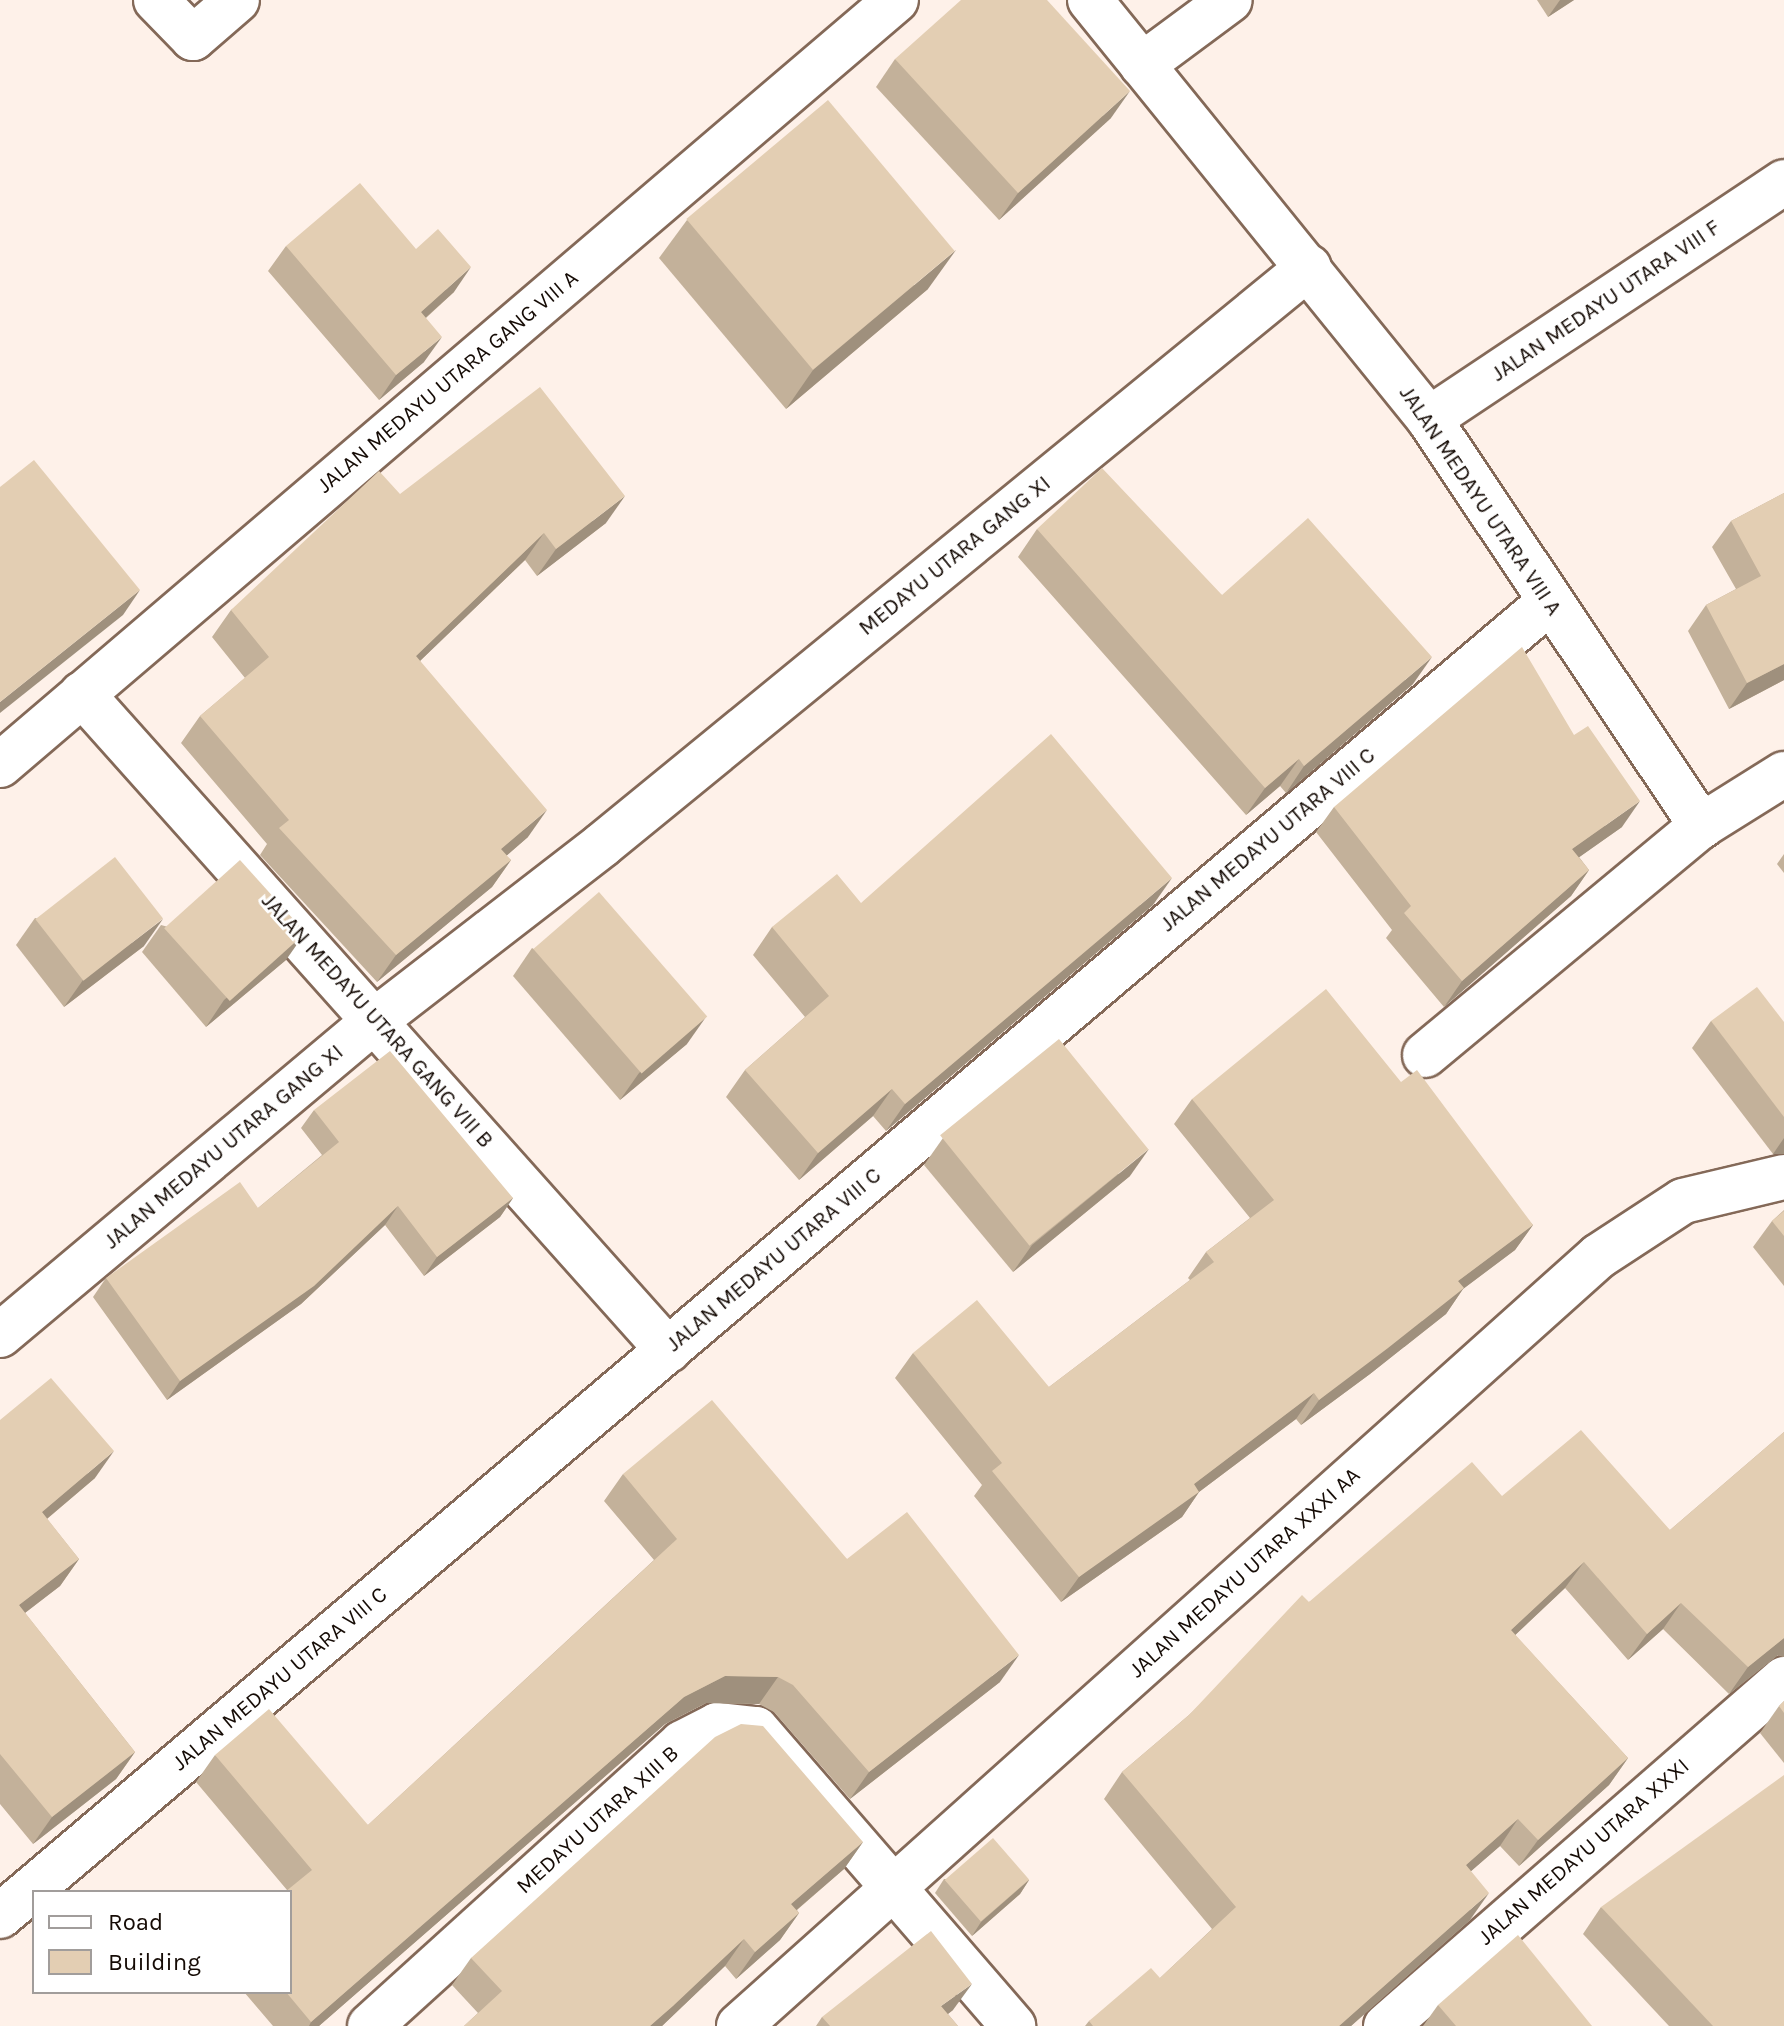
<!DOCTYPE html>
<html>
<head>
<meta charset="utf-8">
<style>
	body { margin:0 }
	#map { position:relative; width:1784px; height:2026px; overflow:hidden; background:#fef1e9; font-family:Karla,sans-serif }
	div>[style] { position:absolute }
	.roads { filter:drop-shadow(2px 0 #846958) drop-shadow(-2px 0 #846958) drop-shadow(0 2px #846958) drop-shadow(0 -2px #846958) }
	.street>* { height:44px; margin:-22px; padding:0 22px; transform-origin:22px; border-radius:22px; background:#fff }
	.wall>* { inset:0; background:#c3b19a }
	.shaded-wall>* { inset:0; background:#9f907d }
	.building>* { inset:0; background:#e3ceb3; transform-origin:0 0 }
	span { translate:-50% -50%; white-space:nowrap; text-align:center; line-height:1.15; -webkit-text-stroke:6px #fff; paint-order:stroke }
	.street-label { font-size:22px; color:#150b05 }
	.legend { position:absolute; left:32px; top:1890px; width:260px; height:104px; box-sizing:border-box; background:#fff; border:2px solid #a19d9b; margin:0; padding:10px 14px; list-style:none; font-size:24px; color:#150b05 }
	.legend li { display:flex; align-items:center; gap:16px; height:40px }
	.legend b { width:40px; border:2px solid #a19d9b }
</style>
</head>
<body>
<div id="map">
	<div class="roads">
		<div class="street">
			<i style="left:156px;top:0;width:53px;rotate:45.8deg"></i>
			<i style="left:193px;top:38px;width:58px;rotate:-40.8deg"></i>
			<i style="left:1090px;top:0;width:539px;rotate:51.02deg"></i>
			<i style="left:1429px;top:419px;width:490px;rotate:56.2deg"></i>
			<i style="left:1701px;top:826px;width:98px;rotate:-32.1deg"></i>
			<i style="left:1142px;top:65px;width:109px;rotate:-36.5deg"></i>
			<i style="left:1429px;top:419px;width:427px;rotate:-33.7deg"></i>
			<i style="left:82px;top:694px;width:880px;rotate:48.23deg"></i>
			<i style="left:0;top:765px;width:1178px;rotate:-40.49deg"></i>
			<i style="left:1425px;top:1055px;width:359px;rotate:-39.7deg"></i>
			<i style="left:0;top:1335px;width:492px;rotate:-40deg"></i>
			<i style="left:377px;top:1019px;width:284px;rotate:-37.7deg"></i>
			<i style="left:602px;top:845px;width:913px;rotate:-39.27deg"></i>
			<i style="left:0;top:1916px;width:2030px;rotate:-40.3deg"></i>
			<i style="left:370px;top:2026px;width:421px;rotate:-42.2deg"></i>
			<i style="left:682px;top:1743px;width:39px;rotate:-27deg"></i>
			<i style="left:717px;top:1725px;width:39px;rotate:6deg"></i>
			<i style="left:756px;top:1729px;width:393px;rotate:49.1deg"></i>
			<i style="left:739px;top:2026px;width:1154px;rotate:-41.84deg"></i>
			<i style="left:1599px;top:1256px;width:100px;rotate:-33.2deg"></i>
			<i style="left:1683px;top:1201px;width:104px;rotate:-13.4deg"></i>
			<i style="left:1386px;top:2026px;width:528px;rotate:-41.08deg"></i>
		</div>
	</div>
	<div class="wall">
		<i style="clip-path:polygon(1537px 0,1574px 0,1548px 17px)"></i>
		<i style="clip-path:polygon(895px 59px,1111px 118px,999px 220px,876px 87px)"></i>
		<i style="clip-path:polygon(687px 220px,928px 289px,786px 409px,659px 258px)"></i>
		<i style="clip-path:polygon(286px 246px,454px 292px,426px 318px,424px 362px,379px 400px,268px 271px)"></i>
		<i style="clip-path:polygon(1784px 493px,1784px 680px,1729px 709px,1688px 631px,1706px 605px,1736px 589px,1712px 547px,1731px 521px)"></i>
		<i style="clip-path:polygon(400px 494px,606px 523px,537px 576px,525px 560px,420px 661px,528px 837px,506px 856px,511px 860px,492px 887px,377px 982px,260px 855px,267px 844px,181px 743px,200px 716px,245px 678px,212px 637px,231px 610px)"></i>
		<i style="clip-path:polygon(1037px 529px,1222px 595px,1413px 684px,1286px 793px,1280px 786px,1246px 815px,1018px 557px)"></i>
		<i style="clip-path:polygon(1334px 807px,1622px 827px,1579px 857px,1589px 870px,1571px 896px,1444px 1007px,1386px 938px,1392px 930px,1316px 832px)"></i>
		<i style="clip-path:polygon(1784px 854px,1784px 873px,1777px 864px)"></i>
		<i style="clip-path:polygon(861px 903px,1153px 905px,886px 1131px,873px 1116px,799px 1180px,726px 1097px,745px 1070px,805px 1017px,753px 955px,772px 927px)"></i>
		<i style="clip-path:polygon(35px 918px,144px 946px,64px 1007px,16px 945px)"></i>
		<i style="clip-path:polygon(161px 925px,286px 960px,206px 1027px,142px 952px)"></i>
		<i style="clip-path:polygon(532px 948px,687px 1044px,620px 1100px,513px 976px)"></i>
		<i style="clip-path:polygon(1711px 1021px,1784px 1022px,1784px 1154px,1773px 1154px,1692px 1048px)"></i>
		<i style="clip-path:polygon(1401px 1082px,1533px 1225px,1515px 1250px,1463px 1289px,1446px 1314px,1370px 1374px,1301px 1425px,1296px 1419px,1199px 1492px,1182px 1517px,1061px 1602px,974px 1496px,982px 1485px,895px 1378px,913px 1353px,1049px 1387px,1190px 1280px,1188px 1278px,1206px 1252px,1250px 1218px,1174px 1124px,1192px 1099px)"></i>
		<i style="clip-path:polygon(314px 1110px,513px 1198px,500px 1217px,424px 1276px,385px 1225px,301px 1304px,167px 1400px,93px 1297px,106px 1278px,258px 1208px,322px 1155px,301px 1128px)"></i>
		<i style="clip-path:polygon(943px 1138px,1130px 1176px,1013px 1272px,924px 1165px)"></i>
		<i style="clip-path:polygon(1784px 1210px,1784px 1286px,1753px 1247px,1772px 1221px)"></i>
		<i style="clip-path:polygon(0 1420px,95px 1478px,47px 1519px,79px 1559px,60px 1586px,25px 1613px,135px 1752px,116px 1779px,33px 1844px,0 1804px)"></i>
		<i style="clip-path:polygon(1784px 1432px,1784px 1657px,1778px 1655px,1729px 1694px,1663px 1629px,1628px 1660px,1565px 1588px,1515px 1635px,1628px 1758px,1609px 1785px,1519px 1866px,1500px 1846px,1471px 1871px,1470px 1920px,1351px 2026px,1085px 2026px,1089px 2021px,1160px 1978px,1212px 1929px,1104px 1799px,1122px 1772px,1189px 1715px,1309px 1602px,1502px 1496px,1670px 1530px)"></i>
		<i style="clip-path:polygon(623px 1474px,847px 1559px,1000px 1682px,850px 1799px,774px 1712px,759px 1704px,706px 1703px,665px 1724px,319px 2026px,273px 2026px,244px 1992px,290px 1992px,287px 1890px,196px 1782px,215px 1755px,368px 1825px,654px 1560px,604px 1501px)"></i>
		<i style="clip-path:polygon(1784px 1701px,1784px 1763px,1760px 1733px,1779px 1706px)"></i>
		<i style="clip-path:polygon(863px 1842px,844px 1869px,797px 1910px,799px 1913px,780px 1940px,736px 1979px,725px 1966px,662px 2026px,464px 2026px,478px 2013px,452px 1985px,471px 1958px)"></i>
		<i style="clip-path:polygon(944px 1879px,1029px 1880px,1020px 1894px,972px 1936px,935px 1893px)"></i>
		<i style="clip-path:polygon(1601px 1907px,1784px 2026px,1669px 2026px,1583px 1934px)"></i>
		<i style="clip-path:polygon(1438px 2005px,1592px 2026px,1423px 2026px)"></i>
		<i style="clip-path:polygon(953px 2010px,948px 2014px,958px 2026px,816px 2026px,822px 2017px)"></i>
	</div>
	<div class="shaded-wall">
		<i style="clip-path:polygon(1560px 0,1574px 0,1548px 17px)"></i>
		<i style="clip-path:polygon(1130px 91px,1111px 118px,999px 220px,1018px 193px)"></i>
		<i style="clip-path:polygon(956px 250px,928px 289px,786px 409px,813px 370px)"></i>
		<i style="clip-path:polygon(471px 267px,454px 292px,404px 337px,421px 312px)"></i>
		<i style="clip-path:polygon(442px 337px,424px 362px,379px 400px,396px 375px)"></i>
		<i style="clip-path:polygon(625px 496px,606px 523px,537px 576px,556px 549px)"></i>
		<i style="clip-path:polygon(544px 533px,525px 560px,397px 683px,416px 656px)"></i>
		<i style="clip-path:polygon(140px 590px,123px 615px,0 713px,0 702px)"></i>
		<i style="clip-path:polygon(1432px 657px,1413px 684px,1286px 793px,1304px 766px)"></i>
		<i style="clip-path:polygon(1784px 664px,1784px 680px,1729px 709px,1747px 683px)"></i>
		<i style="clip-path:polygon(1299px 759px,1280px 786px,1246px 815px,1265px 788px)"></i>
		<i style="clip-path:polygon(1640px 801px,1622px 827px,1554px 875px,1572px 849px)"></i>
		<i style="clip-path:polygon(547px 810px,528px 837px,482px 877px,501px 849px)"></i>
		<i style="clip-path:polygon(511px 860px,492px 887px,377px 982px,396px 955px)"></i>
		<i style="clip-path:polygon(1589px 870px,1571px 896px,1444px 1007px,1462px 981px)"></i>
		<i style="clip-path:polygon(1172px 878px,1153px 905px,886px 1131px,905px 1104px)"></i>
		<i style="clip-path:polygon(163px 919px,144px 946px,64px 1007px,83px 980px)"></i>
		<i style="clip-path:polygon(305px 933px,286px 960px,206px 1027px,224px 1000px)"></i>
		<i style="clip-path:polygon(706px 1017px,687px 1044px,620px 1100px,639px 1073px)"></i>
		<i style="clip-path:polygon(892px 1089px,873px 1116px,799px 1180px,818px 1153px)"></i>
		<i style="clip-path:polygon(1784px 1138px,1784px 1154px,1773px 1154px)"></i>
		<i style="clip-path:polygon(1149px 1149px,1130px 1176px,1013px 1272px,1032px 1245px)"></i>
		<i style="clip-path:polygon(513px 1198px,500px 1217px,424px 1276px,437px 1257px)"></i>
		<i style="clip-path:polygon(398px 1206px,385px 1225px,301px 1304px,167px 1400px,180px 1381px)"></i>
		<i style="clip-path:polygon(1533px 1225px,1515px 1250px,1463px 1289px,1446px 1314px,1370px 1374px,1301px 1425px,1319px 1400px,1458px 1281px)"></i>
		<i style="clip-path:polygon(1314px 1393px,1296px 1419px,1199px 1492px,1182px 1517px,1061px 1602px,1079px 1577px,1194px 1484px)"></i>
		<i style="clip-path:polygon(114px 1451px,95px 1478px,23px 1539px,42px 1512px)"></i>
		<i style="clip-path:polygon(79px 1559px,60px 1586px,0 1632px,19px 1605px)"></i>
		<i style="clip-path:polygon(1584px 1562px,1565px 1588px,1492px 1657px,1511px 1630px)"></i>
		<i style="clip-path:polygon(1681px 1603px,1663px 1629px,1628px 1660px,1647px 1634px)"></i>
		<i style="clip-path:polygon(1784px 1638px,1784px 1657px,1778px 1655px,1729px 1694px,1748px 1667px)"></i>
		<i style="clip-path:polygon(1019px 1655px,1000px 1682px,850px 1799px,869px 1772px)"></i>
		<i style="clip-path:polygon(725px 1676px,778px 1677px,759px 1704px,706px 1703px,665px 1724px,319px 2026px,309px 2026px,311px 2022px,684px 1697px)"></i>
		<i style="clip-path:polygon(135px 1752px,116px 1779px,33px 1844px,52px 1817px)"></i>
		<i style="clip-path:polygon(1628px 1758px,1609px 1785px,1519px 1866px,1538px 1840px)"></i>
		<i style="clip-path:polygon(1518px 1819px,1500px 1846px,1447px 1892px,1466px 1865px)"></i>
		<i style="clip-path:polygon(863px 1842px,844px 1869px,772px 1931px,791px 1904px)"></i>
		<i style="clip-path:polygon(1029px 1880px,1020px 1894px,972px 1936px,981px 1922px)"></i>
		<i style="clip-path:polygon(1489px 1893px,1470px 1920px,1351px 2026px,1339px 2026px)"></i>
		<i style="clip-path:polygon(799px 1913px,780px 1940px,736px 1979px,755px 1952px)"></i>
		<i style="clip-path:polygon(744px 1939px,725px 1966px,662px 2026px,650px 2026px)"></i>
		<i style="clip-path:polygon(972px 1984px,953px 2010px,932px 2026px,941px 2006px)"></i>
	</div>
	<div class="building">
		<i style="clip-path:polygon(961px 0,1047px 0,1130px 91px,1018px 193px,895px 59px)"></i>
		<i style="left:828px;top:100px;width:197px;height:185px;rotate:50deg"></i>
		<i style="clip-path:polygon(360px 183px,416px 249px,438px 229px,471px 267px,421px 312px,442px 337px,396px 375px,286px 246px)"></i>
		<i style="clip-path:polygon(540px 387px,625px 496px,556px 549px,544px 533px,416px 656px,547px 810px,501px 849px,511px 860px,396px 955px,279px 828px,289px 820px,200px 716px,269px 657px,231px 610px,379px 471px,400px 494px)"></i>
		<i style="clip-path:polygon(34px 460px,140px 590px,0 702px,0 487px)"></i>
		<i style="clip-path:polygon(1102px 468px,1222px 595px,1308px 518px,1432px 657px,1304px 766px,1299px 759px,1265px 788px,1037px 529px)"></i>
		<i style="clip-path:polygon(1784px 493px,1784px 664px,1747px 683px,1706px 605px,1761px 576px,1731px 521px)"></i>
		<i style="clip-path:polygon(1522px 647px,1574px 735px,1588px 726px,1640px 801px,1572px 849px,1589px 870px,1462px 981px,1404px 913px,1411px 906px,1334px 807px)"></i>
		<i style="clip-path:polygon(1051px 734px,1172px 878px,905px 1104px,892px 1089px,818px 1153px,745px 1070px,829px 996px,772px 927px,837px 874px,861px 903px)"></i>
		<i style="left:115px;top:857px;width:78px;height:101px;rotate:52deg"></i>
		<i style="left:240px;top:860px;width:98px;height:102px;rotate:48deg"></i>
		<i style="left:599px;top:892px;width:165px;height:87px;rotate:49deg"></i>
		<i style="clip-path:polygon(1757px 987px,1784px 1022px,1784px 1117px,1711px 1021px)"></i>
		<i style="clip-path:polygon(1326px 989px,1401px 1082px,1417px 1070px,1533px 1225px,1458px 1281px,1464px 1288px,1388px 1348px,1319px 1400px,1314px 1393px,1194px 1484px,1199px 1492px,1079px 1577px,992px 1471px,1002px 1463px,913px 1353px,977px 1300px,1049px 1387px,1214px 1262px,1206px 1252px,1274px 1200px,1192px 1099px)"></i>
		<i style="left:1059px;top:1039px;width:142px;height:153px;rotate:51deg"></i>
		<i style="clip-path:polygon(390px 1051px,513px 1198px,437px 1257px,398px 1206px,314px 1286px,180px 1381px,106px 1278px,240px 1182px,258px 1208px,339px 1142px,314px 1110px)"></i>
		<i style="clip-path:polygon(1784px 1211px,1784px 1236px,1772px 1221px)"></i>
		<i style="clip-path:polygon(51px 1378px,114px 1451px,42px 1512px,79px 1559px,19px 1605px,135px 1752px,52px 1817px,0 1754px,0 1420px)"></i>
		<i style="clip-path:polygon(712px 1400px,847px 1559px,907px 1512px,1019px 1655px,869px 1772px,793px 1685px,778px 1677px,725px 1676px,684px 1697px,311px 2022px,286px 1992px,290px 1992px,290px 1892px,285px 1892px,312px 1870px,215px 1755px,269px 1709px,368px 1825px,677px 1539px,623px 1474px)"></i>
		<i style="clip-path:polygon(1581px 1430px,1670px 1530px,1784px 1432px,1784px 1638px,1748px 1667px,1681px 1603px,1647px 1634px,1584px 1562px,1511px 1630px,1628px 1758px,1538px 1840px,1518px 1819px,1466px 1865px,1489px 1893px,1339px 2026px,1093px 2026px,1089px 2021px,1151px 1968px,1160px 1978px,1236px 1907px,1122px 1772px,1189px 1715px,1302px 1595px,1309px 1602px,1472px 1462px,1502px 1496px)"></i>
		<i style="clip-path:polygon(1784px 1701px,1784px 1713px,1779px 1706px)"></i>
		<i style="clip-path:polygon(741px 1724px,763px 1726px,863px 1842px,791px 1904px,799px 1913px,755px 1952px,744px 1939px,673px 2006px,650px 2026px,464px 2026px,502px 1991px,471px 1958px,715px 1737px)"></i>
		<i style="clip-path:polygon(1784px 1775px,1784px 2026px,1713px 2026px,1601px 1907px)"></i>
		<i style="left:993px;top:1838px;width:55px;height:64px;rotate:49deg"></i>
		<i style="clip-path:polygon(931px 1931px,972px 1984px,941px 2006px,958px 2026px,830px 2026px,822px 2017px)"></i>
		<i style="clip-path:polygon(1518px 1935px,1592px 2026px,1456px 2026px,1438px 2005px)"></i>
	</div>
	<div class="street-label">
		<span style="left:1606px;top:301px;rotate:-34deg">JALAN MEDAYU UTARA VIII F</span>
		<span style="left:448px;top:382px;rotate:-40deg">JALAN MEDAYU UTARA GANG VIII A</span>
		<span style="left:1480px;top:501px;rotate:56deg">JALAN MEDAYU UTARA VIII A</span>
		<span style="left:955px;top:556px;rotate:-39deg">MEDAYU UTARA GANG XI</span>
		<span style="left:1268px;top:840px;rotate:-40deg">JALAN MEDAYU UTARA VIII C</span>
		<span style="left:377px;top:1021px;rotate:48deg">JALAN MEDAYU UTARA GANG VIII B</span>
		<span style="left:224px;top:1147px;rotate:-40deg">JALAN MEDAYU UTARA GANG XI</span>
		<span style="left:774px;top:1260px;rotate:-40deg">JALAN MEDAYU UTARA VIII C</span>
		<span style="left:1245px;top:1573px;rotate:-42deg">JALAN MEDAYU UTARA XXXI AA</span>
		<span style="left:280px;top:1679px;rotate:-40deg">JALAN MEDAYU UTARA VIII C</span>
		<span style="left:598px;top:1820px;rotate:-42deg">MEDAYU UTARA XIII B</span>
		<span style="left:1584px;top:1852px;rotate:-41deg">JALAN MEDAYU UTARA XXXI</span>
	</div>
	<ul class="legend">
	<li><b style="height:10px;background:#fff"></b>Road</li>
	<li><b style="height:22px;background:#e3ceb3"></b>Building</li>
	</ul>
</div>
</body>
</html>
